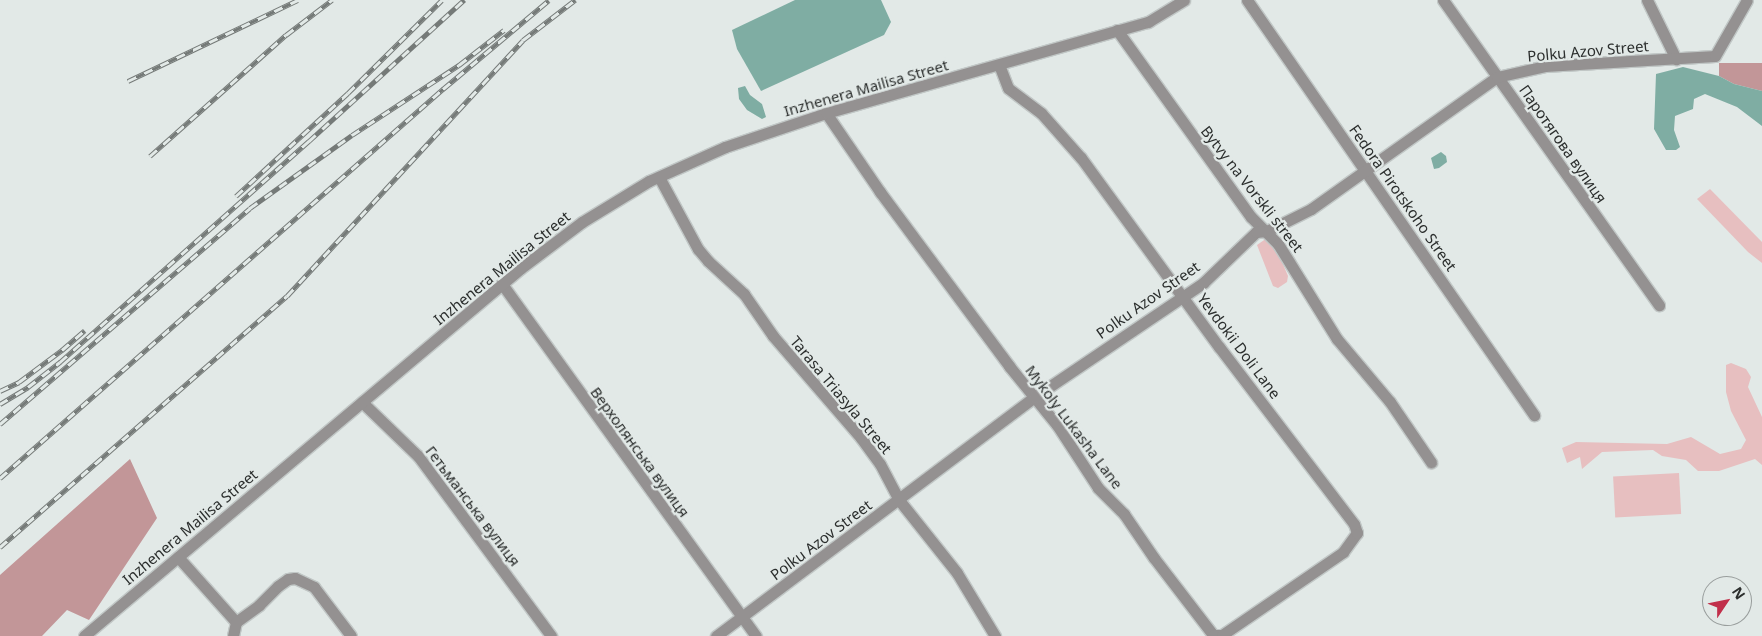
<!DOCTYPE html>
<html>
<head>
<meta charset="utf-8">
<style>
	body { margin:0 }
	#map { position:relative; width:1762px; height:636px; overflow:hidden; background:#e2e9e7; font-family:"Noto Sans",sans-serif }
	div>[style] { position:absolute }
	.green>* { inset:0; background:#e7bfc0; transform-origin:0 0 }
	.forest>* { inset:0; background:#c29698 }
	.water>* { inset:0; background:#7fada3 }
	.roads { filter:drop-shadow(1px 0 #c1c7c6) drop-shadow(-1px 0 #c1c7c6) drop-shadow(0 1px #c1c7c6) drop-shadow(0 -1px #c1c7c6) }
	.minor>* { height:11px; margin:-5.5px; padding:0 5.5px; transform-origin:5.5px; border-radius:5.5px; background:#949191 }
	.rail>* { height:5px; margin-top:-2.5px; transform-origin:0; background:repeating-linear-gradient(90deg,#e2e9e7 0 9px,#757a78 0 18px); box-sizing:border-box; border-block:1px solid #757a78 }
	span { translate:-50% -50%; white-space:nowrap; text-align:center; line-height:1.15; -webkit-text-stroke:4.5px #e2e9e7; paint-order:stroke }
	.street-label { font-size:15px; color:#2b2e2d }
	.north { position:absolute; left:1702px; top:576px; width:50px; height:50px; box-sizing:border-box; background:#e2e9e7; border:1px solid #999e9d; border-radius:50%; rotate:56deg; font-size:14px; font-weight:700; line-height:20px; text-align:center; color:#2b2e2d }
	.north::after { content:''; display:block; margin:auto; width:18px; height:22px; background:#c1304b; clip-path:polygon(50% 0,100% 100%,50% 72%,0 100%) }
</style>
</head>
<body>
<div id="map">
	<div class="green">
		<i style="clip-path:polygon(1710px 189px,1762px 242px,1762px 263px,1748px 252px,1697px 199px)"></i>
		<i style="clip-path:polygon(1267px 238px,1284px 258px,1282px 262px,1288px 276px,1287px 282px,1278px 288px,1273px 286px,1257px 245px)"></i>
		<i style="clip-path:polygon(1731px 363px,1746px 369px,1751px 377px,1748px 387px,1762px 417px,1762px 465px,1755px 459px,1719px 471px,1698px 471px,1686px 460px,1662px 456px,1653px 450px,1602px 452px,1582px 469px,1580px 457px,1567px 463px,1562px 448px,1576px 442px,1667px 444px,1691px 437px,1720px 454px,1741px 449px,1746px 440px,1731px 411px,1726px 392px,1726px 365px)"></i>
		<i style="left:1679px;top:473px;width:41px;height:66px;rotate:87deg"></i>
	</div>
	<div class="forest">
		<i style="clip-path:polygon(1719px 63px,1762px 63px,1762px 91px,1734px 84px,1719px 76px)"></i>
		<i style="clip-path:polygon(130px 459px,157px 518px,89px 620px,67px 610px,42px 636px,0 636px,0 575px)"></i>
	</div>
	<div class="water">
		<i style="clip-path:polygon(795px 0,881px 0,891px 22px,884px 35px,761px 91px,737px 49px,732px 30px)"></i>
		<i style="clip-path:polygon(1683px 67px,1719px 76px,1734px 84px,1762px 91px,1762px 126px,1737px 107px,1705px 94px,1694px 99px,1693px 109px,1675px 116px,1674px 130px,1680px 147px,1676px 150px,1666px 150px,1654px 129px,1656px 74px)"></i>
		<i style="clip-path:polygon(745px 86px,750px 95px,762px 104px,766px 117px,762px 119px,747px 110px,739px 99px,738px 88px)"></i>
		<i style="clip-path:polygon(1441px 152px,1446px 156px,1447px 162px,1439px 168px,1434px 169px,1431px 158px)"></i>
	</div>
	<div class="roads">
		<div class="minor">
			<i style="left:1247px;top:0;width:505px;rotate:55.33deg"></i>
			<i style="left:1443px;top:0;width:374px;rotate:54.7deg"></i>
			<i style="left:1647px;top:0;width:66px;rotate:63.8deg"></i>
			<i style="left:1117px;top:30px;width:230px;rotate:54.4deg"></i>
			<i style="left:1251px;top:217px;width:38px;rotate:45deg"></i>
			<i style="left:1278px;top:244px;width:112px;rotate:58.2deg"></i>
			<i style="left:1337px;top:339px;width:82px;rotate:49.9deg"></i>
			<i style="left:1390px;top:402px;width:73px;rotate:55.7deg"></i>
			<i style="left:826px;top:113px;width:96px;rotate:55.6deg"></i>
			<i style="left:880px;top:192px;width:217px;rotate:53.4deg"></i>
			<i style="left:1009px;top:366px;width:76px;rotate:50.9deg"></i>
			<i style="left:1057px;top:425px;width:75px;rotate:56.9deg"></i>
			<i style="left:1098px;top:488px;width:37px;rotate:45deg"></i>
			<i style="left:1124px;top:514px;width:53px;rotate:55.7deg"></i>
			<i style="left:1154px;top:558px;width:97px;rotate:52.5deg"></i>
			<i style="left:1213px;top:635px;width:9px"></i>
			<i style="left:1222px;top:635px;width:147px;rotate:-34.4deg"></i>
			<i style="left:1343px;top:552px;width:24px;rotate:-54deg"></i>
			<i style="left:1357px;top:533px;width:9px;rotate:-108deg"></i>
			<i style="left:1354px;top:524px;width:223px;rotate:-127.3deg"></i>
			<i style="left:1219px;top:347px;width:234px;rotate:-126.1deg"></i>
			<i style="left:1081px;top:158px;width:60px;rotate:-131.6deg"></i>
			<i style="left:1041px;top:113px;width:41px;rotate:-142.9deg"></i>
			<i style="left:1008px;top:88px;width:25px;rotate:-111deg"></i>
			<i style="left:659px;top:177px;width:82px;rotate:61.6deg"></i>
			<i style="left:698px;top:249px;width:16px;rotate:50deg"></i>
			<i style="left:708px;top:261px;width:49px;rotate:42.5deg"></i>
			<i style="left:744px;top:294px;width:51px;rotate:55.4deg"></i>
			<i style="left:773px;top:336px;width:135px;rotate:49.2deg"></i>
			<i style="left:861px;top:438px;width:32px;rotate:54deg"></i>
			<i style="left:880px;top:464px;width:41px;rotate:62.2deg"></i>
			<i style="left:899px;top:500px;width:93px;rotate:51.5deg"></i>
			<i style="left:957px;top:573px;width:74px;rotate:58.9deg"></i>
			<i style="left:502px;top:284px;width:434px;rotate:54.2deg"></i>
			<i style="left:362px;top:402px;width:78px;rotate:44deg"></i>
			<i style="left:418px;top:456px;width:224px;rotate:53.5deg"></i>
			<i style="left:178px;top:557px;width:87px;rotate:48.3deg"></i>
			<i style="left:236px;top:622px;width:29px;rotate:-36deg"></i>
			<i style="left:259px;top:605px;width:27px;rotate:-45deg"></i>
			<i style="left:278px;top:586px;width:12px;rotate:-35deg"></i>
			<i style="left:288px;top:579px;width:7px;rotate:-8deg"></i>
			<i style="left:295px;top:578px;width:21px;rotate:25deg"></i>
			<i style="left:314px;top:587px;width:61px;rotate:52.9deg"></i>
			<i style="left:84px;top:636px;width:571px;rotate:-40.1deg"></i>
			<i style="left:521px;top:268px;width:76px;rotate:-37deg"></i>
			<i style="left:582px;top:222px;width:79px;rotate:-31.5deg"></i>
			<i style="left:649px;top:181px;width:83px;rotate:-24.1deg"></i>
			<i style="left:725px;top:147px;width:107px;rotate:-18.6deg"></i>
			<i style="left:826px;top:113px;width:335px;rotate:-15.8deg"></i>
			<i style="left:1148px;top:22px;width:42px;rotate:-31.4deg"></i>
			<i style="left:233px;top:636px;width:14px;rotate:-78deg"></i>
			<i style="left:716px;top:636px;width:398px;rotate:-36.9deg"></i>
			<i style="left:1034px;top:397px;width:204px;rotate:-34deg"></i>
			<i style="left:1203px;top:283px;width:74px;rotate:-43.9deg"></i>
			<i style="left:1256px;top:232px;width:11px;rotate:-5deg"></i>
			<i style="left:1267px;top:231px;width:49px;rotate:-26.6deg"></i>
			<i style="left:1311px;top:209px;width:228px;rotate:-35.4deg"></i>
			<i style="left:1497px;top:77px;width:49px;rotate:-12.9deg"></i>
			<i style="left:1545px;top:66px;width:170px;rotate:-3.4deg"></i>
			<i style="left:1715px;top:56px;width:64px;rotate:-60.3deg"></i>
		</div>
	</div>
	<div class="rail">
		<i style="left:128px;top:81px;width:188px;rotate:-25.5deg"></i>
		<i style="left:150px;top:156px;width:182px;rotate:-41.7deg"></i>
		<i style="left:286px;top:35px;width:58px;rotate:-37.3deg"></i>
		<i style="left:236px;top:196px;width:152px;rotate:-42.6deg"></i>
		<i style="left:348px;top:93px;width:132px;rotate:-44.7deg"></i>
		<i style="left:0;top:391px;width:21px;rotate:-25deg"></i>
		<i style="left:19px;top:382px;width:54px;rotate:-36.7deg"></i>
		<i style="left:62px;top:350px;width:30px;rotate:-41deg"></i>
		<i style="left:0;top:404px;width:33px;rotate:-31deg"></i>
		<i style="left:28px;top:387px;width:41px;rotate:-38deg"></i>
		<i style="left:60px;top:362px;width:333px;rotate:-41.6deg"></i>
		<i style="left:309px;top:141px;width:210px;rotate:-42.3deg"></i>
		<i style="left:0;top:424px;width:330px;rotate:-40.8deg"></i>
		<i style="left:250px;top:208px;width:125px;rotate:-35.6deg"></i>
		<i style="left:352px;top:135px;width:128px;rotate:-33.2deg"></i>
		<i style="left:459px;top:65px;width:57px;rotate:-37.9deg"></i>
		<i style="left:0;top:478px;width:590px;rotate:-41.29deg"></i>
		<i style="left:443px;top:89px;width:138px;rotate:-40deg"></i>
		<i style="left:0;top:547px;width:381px;rotate:-41.2deg"></i>
		<i style="left:287px;top:296px;width:348px;rotate:-47.3deg"></i>
		<i style="left:523px;top:40px;width:66px;rotate:-37.6deg"></i>
	</div>
	<div class="street-label">
		<span style="left:1588px;top:51px;rotate:-5deg">Polku Azov Street</span>
		<span style="left:866px;top:88px;rotate:-16deg">Inzhenera Mailisa Street</span>
		<span style="left:1563px;top:144px;rotate:55deg">Паротягова вулиця</span>
		<span style="left:1252px;top:189px;rotate:52deg">Bytvy na Vorskli street</span>
		<span style="left:1403px;top:198px;rotate:55deg">Fedora Pirotskoho Street</span>
		<span style="left:502px;top:268px;rotate:-39deg">Inzhenera Mailisa Street</span>
		<span style="left:1148px;top:300px;rotate:-35deg">Polku Azov Street</span>
		<span style="left:1239px;top:346px;rotate:53deg">Yevdokii Doli Lane</span>
		<span style="left:841px;top:395px;rotate:50deg">Tarasa Triasyla Street</span>
		<span style="left:1074px;top:427px;rotate:53deg">Mykoly Lukasha Lane</span>
		<span style="left:640px;top:452px;rotate:54deg">Верхолянська вулиця</span>
		<span style="left:473px;top:506px;rotate:53deg">Гетьманська вулиця</span>
		<span style="left:190px;top:527px;rotate:-40deg">Inzhenera Mailisa Street</span>
		<span style="left:821px;top:540px;rotate:-37deg">Polku Azov Street</span>
	</div>
	<div class="north">N</div>
</div>
</body>
</html>
